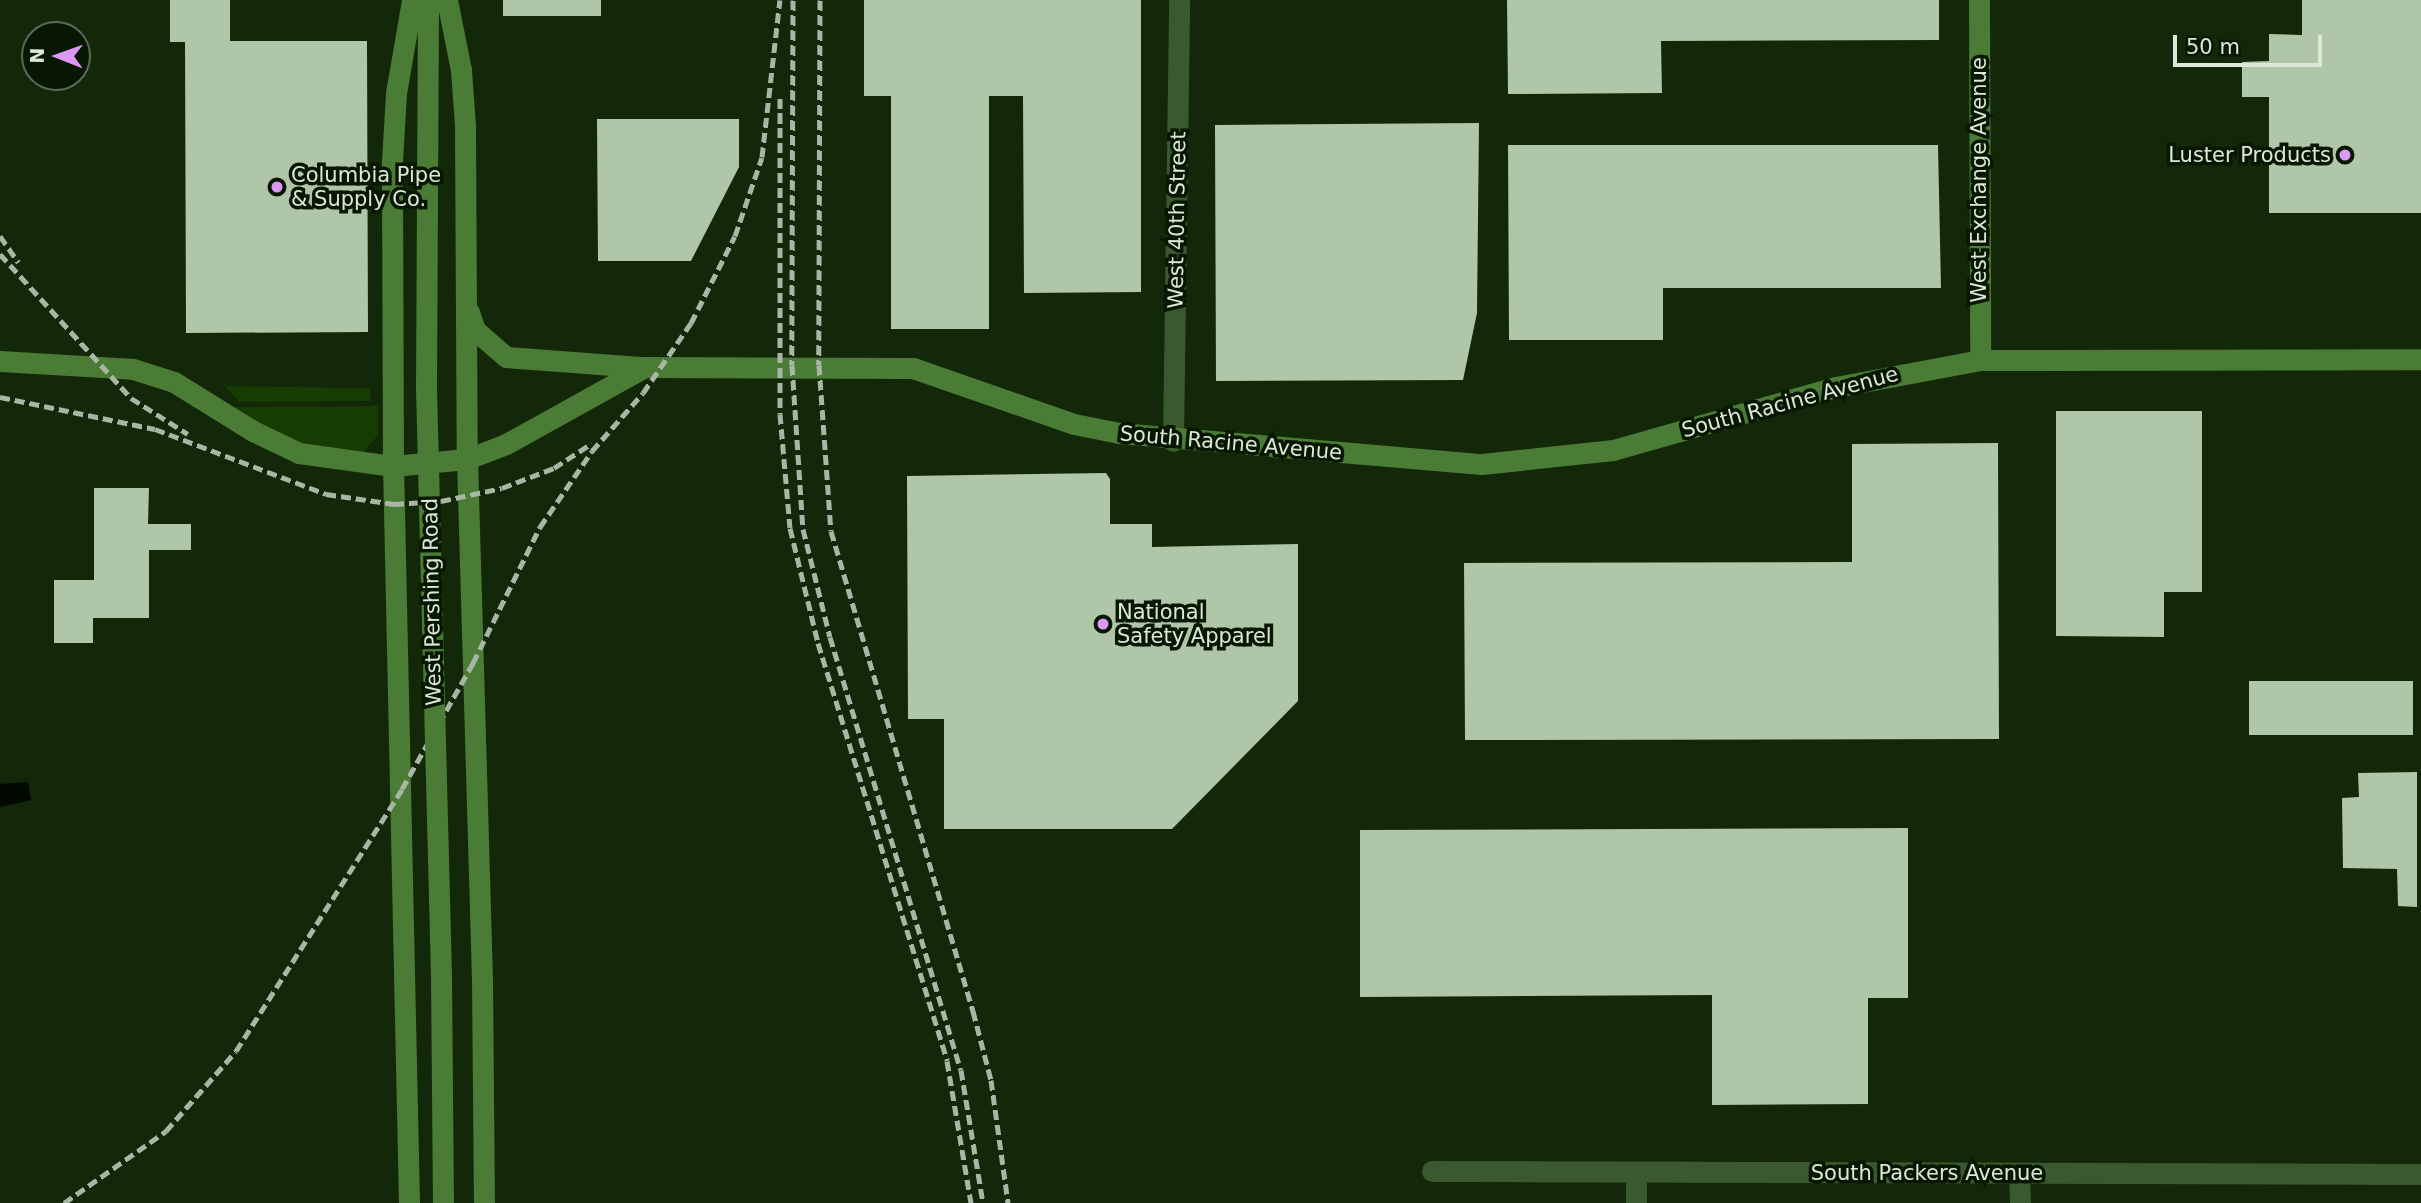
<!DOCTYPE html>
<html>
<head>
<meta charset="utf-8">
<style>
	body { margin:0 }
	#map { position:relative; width:2421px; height:1203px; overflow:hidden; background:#102009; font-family:"DejaVu Sans",sans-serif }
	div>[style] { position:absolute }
	.built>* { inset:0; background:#132709 }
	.green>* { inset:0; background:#163c01 }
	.water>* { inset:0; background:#000800 }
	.building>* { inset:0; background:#b0c6a8; transform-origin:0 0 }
	.street>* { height:21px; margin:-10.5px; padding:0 10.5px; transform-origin:10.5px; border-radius:10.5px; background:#3b592e }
	.secondary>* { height:21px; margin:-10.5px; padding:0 10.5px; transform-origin:10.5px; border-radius:10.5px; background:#4b7c35 }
	.rail>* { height:5px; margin-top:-2.5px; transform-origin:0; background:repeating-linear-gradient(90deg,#aab6a5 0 10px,transparent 0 15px) }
	.secondary-bridge>* { height:21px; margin:-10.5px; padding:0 10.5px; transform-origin:10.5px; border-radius:10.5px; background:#4b7c35 }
	.dots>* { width:19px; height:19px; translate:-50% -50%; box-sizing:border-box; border:4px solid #071702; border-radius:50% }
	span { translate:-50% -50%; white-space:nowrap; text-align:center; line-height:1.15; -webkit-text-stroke:7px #071702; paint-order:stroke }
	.poi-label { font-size:21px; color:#dce7d8 }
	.right { translate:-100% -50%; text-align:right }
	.left { translate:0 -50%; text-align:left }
	.street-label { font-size:21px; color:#dce7d8 }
	.north { position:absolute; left:21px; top:21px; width:70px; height:70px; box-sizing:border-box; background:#071702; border:2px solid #5c6a58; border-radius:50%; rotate:271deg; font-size:19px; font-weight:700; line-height:28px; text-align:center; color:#dce7d8 }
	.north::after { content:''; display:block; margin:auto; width:24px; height:32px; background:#dc99f4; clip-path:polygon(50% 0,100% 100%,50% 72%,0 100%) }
	.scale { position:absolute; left:2173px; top:35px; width:149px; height:32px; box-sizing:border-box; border:4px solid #dce7d8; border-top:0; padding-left:9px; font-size:21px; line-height:24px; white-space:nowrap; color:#dce7d8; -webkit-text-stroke:5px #071702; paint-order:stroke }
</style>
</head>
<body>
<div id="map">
	<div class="built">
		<i style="clip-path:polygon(evenodd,0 0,2421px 0,2421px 1203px,0 1203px,0 807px,31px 800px,28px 782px,0 784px,0 0,35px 35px,77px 35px,77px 77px,35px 77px,35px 35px)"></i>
	</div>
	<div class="green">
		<i style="clip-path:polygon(225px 386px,370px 388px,371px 401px,239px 402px)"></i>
		<i style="clip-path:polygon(378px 406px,378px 435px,364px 452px,286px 442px,234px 407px)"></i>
	</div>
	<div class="water">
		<i style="clip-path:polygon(28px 782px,31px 800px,0 807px,0 784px)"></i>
	</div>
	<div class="building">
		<i style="clip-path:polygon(170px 0,230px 0,230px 41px,367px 41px,368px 332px,186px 333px,185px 42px,170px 42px)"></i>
		<i style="left:503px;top:0;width:98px;height:16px"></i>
		<i style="clip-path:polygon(864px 0,1141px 0,1141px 292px,1024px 293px,1023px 96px,989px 96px,989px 329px,891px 329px,891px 96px,864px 96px)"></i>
		<i style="clip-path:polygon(1507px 0,1939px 0,1939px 40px,1661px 41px,1662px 93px,1508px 94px)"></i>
		<i style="clip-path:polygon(2302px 0,2421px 0,2421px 213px,2269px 213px,2269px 97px,2242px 97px,2242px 62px,2269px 61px,2269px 34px,2302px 35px)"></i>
		<i style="clip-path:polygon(597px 119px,739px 119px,739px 167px,691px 261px,598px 261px)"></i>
		<i style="clip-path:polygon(1479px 123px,1477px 313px,1463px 380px,1216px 381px,1215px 125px)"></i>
		<i style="clip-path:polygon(1508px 145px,1938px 145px,1941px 288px,1663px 288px,1663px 340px,1509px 340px)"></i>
		<i style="clip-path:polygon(2056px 411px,2202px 411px,2202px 592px,2164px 592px,2164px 637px,2056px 636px)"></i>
		<i style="clip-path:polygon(1998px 443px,1999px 739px,1465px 740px,1464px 563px,1852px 562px,1852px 444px)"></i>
		<i style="clip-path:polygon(1106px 473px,1110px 479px,1110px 524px,1152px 524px,1152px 547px,1298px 544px,1298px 701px,1172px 829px,944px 829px,944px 719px,908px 719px,907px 476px)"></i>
		<i style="clip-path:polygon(94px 488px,149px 488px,148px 524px,191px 524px,191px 550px,149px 550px,149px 618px,93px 618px,93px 643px,54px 643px,54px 580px,94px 580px)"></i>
		<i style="left:2249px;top:681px;width:164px;height:54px"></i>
		<i style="clip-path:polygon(2417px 772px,2417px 907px,2398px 906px,2397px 869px,2343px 868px,2342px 798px,2359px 797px,2358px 773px)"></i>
		<i style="clip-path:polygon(1908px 828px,1908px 998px,1868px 998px,1868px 1104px,1712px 1105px,1712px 995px,1360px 997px,1360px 830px)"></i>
	</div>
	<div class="street">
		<i style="left:1173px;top:441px;width:441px;rotate:-89.2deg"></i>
		<i style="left:1432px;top:1171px;width:989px;rotate:0.17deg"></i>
		<i style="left:2019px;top:1174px;width:29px;rotate:88deg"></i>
		<i style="left:1636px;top:1203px;width:31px;rotate:-90deg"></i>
	</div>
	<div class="secondary">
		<i style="left:447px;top:0;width:71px;rotate:78.7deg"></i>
		<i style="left:461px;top:70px;width:56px;rotate:85.9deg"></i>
		<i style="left:465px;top:126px;width:333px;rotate:89.7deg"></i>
		<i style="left:467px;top:459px;width:520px;rotate:88.35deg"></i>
		<i style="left:482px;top:979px;width:224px;rotate:89.5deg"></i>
		<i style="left:1979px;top:0;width:360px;rotate:89.8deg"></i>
		<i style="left:469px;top:312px;width:19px;rotate:72deg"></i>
		<i style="left:475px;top:330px;width:41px;rotate:41.1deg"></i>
		<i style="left:506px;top:357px;width:134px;rotate:4.3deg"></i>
		<i style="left:0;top:361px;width:133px;rotate:3.4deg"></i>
		<i style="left:133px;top:369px;width:43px;rotate:17.6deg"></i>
		<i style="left:174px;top:382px;width:93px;rotate:31.8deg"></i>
		<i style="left:253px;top:431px;width:51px;rotate:25.6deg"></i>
		<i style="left:299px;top:453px;width:95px;rotate:7.9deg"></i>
		<i style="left:393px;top:466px;width:74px;rotate:-5.4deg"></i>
		<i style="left:467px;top:459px;width:42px;rotate:-21deg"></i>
		<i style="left:506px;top:444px;width:159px;rotate:-29deg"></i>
		<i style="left:645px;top:367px;width:268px;rotate:0.2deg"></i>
		<i style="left:913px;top:368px;width:170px;rotate:19.2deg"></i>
		<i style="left:1074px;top:424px;width:46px;rotate:11.3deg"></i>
		<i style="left:1119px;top:433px;width:364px;rotate:4.9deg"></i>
		<i style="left:1482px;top:464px;width:132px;rotate:-6.1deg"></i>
		<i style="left:1613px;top:450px;width:232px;rotate:-15.8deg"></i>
		<i style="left:1836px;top:387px;width:147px;rotate:-10.6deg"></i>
		<i style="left:1980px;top:360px;width:441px;rotate:-0.1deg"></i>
		<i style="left:426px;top:388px;width:388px;rotate:-89.7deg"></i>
		<i style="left:441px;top:976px;width:227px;rotate:89.5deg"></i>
		<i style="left:409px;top:1203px;width:737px;rotate:-91.24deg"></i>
		<i style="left:393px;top:466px;width:305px;rotate:-90.2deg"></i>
		<i style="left:392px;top:161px;width:68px;rotate:-86.6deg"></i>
		<i style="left:396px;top:93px;width:94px;rotate:-80.2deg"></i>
	</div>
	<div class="rail">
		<i style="left:793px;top:0;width:365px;rotate:90.2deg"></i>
		<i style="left:792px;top:365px;width:164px;rotate:86.2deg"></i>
		<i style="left:803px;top:529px;width:111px;rotate:76deg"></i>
		<i style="left:830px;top:637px;width:452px;rotate:73.2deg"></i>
		<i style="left:961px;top:1070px;width:135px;rotate:80.6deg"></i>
		<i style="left:820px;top:0;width:365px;rotate:90.2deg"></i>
		<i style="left:819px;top:365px;width:166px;rotate:85.9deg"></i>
		<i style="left:831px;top:531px;width:501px;rotate:73.52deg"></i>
		<i style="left:973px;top:1011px;width:71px;rotate:75.4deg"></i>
		<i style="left:991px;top:1080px;width:124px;rotate:82.1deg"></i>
		<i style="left:780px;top:98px;width:316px;rotate:90deg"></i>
		<i style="left:780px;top:414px;width:114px;rotate:85deg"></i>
		<i style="left:790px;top:528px;width:118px;rotate:76.3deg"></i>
		<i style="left:818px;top:643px;width:437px;rotate:72.8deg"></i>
		<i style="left:947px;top:1061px;width:144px;rotate:80.4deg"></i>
		<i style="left:0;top:236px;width:32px;rotate:55deg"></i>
		<i style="left:0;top:254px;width:195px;rotate:47.7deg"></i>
		<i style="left:131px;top:398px;width:67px;rotate:32.3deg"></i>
		<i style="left:0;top:397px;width:158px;rotate:11.7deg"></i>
		<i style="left:155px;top:429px;width:183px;rotate:20.8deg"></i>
		<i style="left:326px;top:494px;width:69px;rotate:8.4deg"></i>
		<i style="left:394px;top:504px;width:47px;rotate:-3.7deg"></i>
		<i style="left:441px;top:501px;width:62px;rotate:-12deg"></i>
		<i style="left:502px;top:488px;width:56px;rotate:-21deg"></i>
		<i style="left:554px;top:468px;width:45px;rotate:-33.3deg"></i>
		<i style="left:64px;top:1203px;width:125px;rotate:-35.2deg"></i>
		<i style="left:166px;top:1131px;width:106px;rotate:-48.8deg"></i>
		<i style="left:236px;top:1051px;width:310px;rotate:-57.6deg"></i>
		<i style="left:402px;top:789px;width:145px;rotate:-60.6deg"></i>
		<i style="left:473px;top:663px;width:152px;rotate:-63.8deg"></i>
		<i style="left:540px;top:527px;width:92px;rotate:-55.6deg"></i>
		<i style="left:592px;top:451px;width:77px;rotate:-48.7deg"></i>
		<i style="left:643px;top:393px;width:85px;rotate:-55.6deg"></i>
		<i style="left:691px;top:323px;width:97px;rotate:-63.2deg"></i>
		<i style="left:735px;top:236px;width:83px;rotate:-71.1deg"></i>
		<i style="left:762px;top:157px;width:158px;rotate:-83.5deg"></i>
	</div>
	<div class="secondary-bridge">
		<i style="left:426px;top:388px;width:588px;rotate:88.54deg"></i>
	</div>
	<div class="dots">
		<i style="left:2345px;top:155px;background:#dc99f4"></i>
		<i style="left:277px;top:187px;background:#dc99f4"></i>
		<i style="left:1103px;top:624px;background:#dc99f4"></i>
	</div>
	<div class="poi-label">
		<span class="right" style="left:2331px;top:155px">Luster Products</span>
		<span class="left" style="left:291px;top:187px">Columbia Pipe<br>&amp; Supply Co.</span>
		<span class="left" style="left:1117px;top:624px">National<br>Safety Apparel</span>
	</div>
	<div class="street-label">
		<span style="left:1979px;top:180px;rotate:-90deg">West Exchange Avenue</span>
		<span style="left:1177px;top:220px;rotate:-89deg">West 40th Street</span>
		<span style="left:1790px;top:402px;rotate:-15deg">South Racine Avenue</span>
		<span style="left:1231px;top:443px;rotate:5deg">South Racine Avenue</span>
		<span style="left:432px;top:602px;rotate:-91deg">West Pershing Road</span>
		<span style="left:1927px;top:1173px">South Packers Avenue</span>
	</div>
	<div class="north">N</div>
	<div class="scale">50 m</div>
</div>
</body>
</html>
